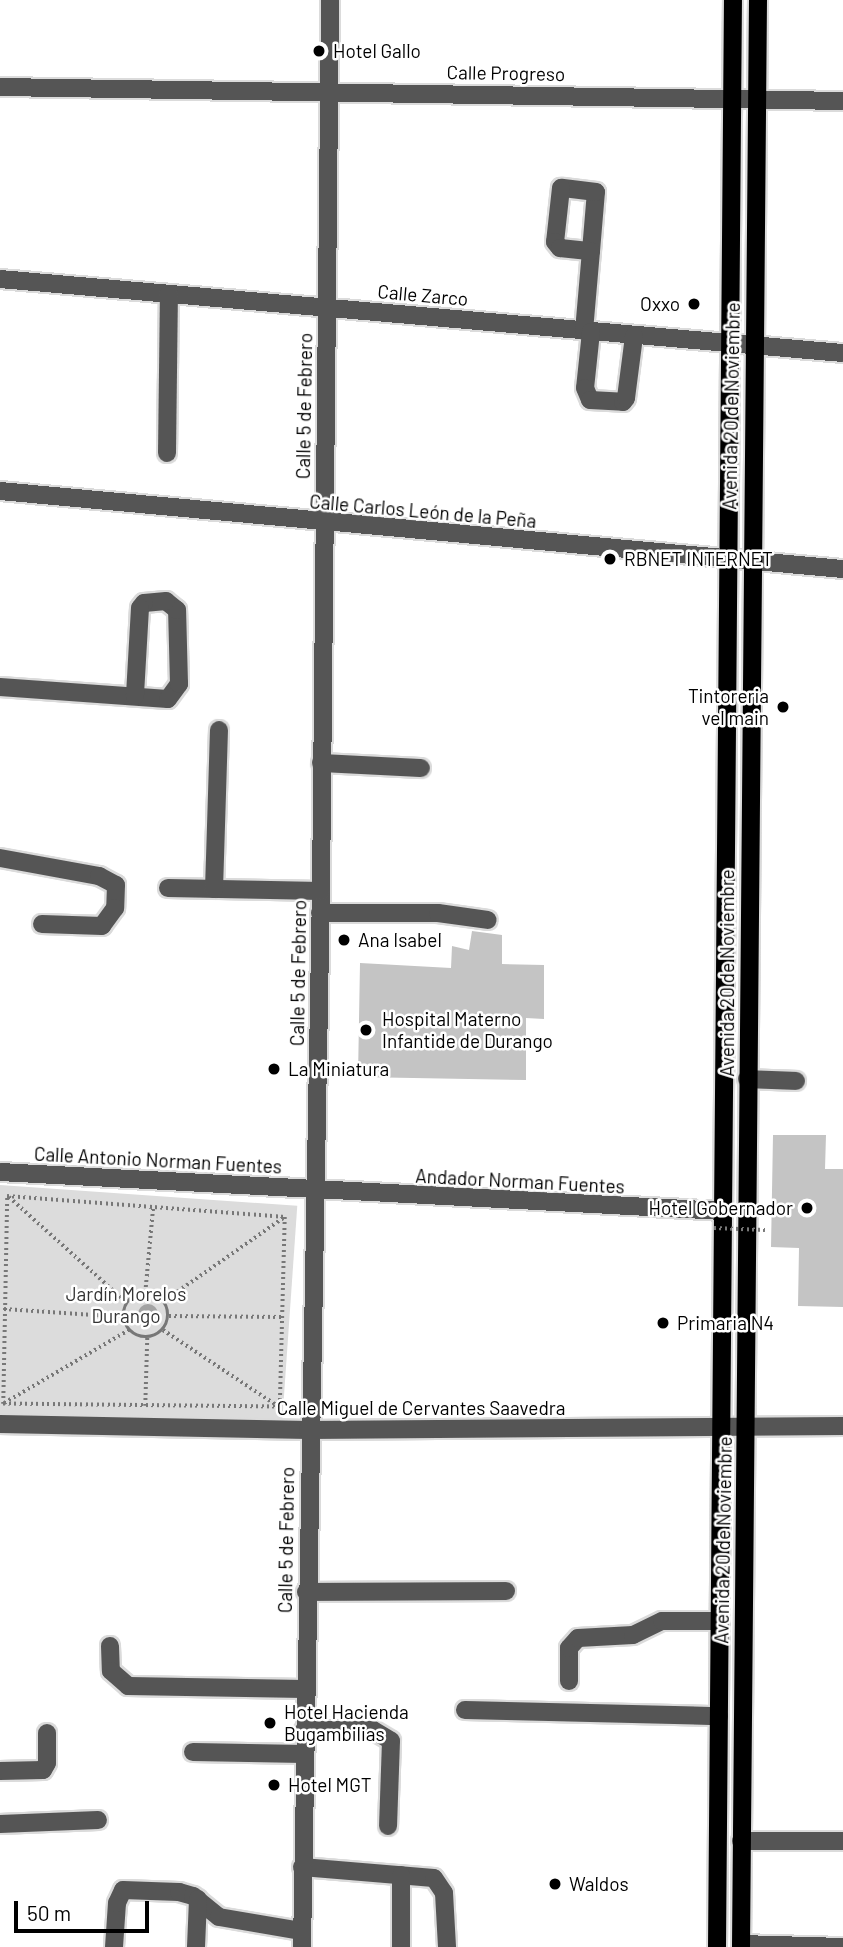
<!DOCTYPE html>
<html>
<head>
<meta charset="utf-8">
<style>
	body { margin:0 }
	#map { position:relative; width:843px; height:1947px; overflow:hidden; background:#fff; font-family:Barlow,sans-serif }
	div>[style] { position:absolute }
	.green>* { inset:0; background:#dcdcdc; transform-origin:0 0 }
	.water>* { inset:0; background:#a3a3a3 }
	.round { border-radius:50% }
	.building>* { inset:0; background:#c4c4c4 }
	.path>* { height:3.5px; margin-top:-1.75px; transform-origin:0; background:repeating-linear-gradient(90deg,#777 0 2px,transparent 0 5.5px) }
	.path>.ring { margin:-1.75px; padding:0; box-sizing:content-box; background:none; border:3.5px solid #777; border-radius:50% }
	.roads { filter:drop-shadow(2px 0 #dbdbdb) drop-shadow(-2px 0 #dbdbdb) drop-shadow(0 2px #dbdbdb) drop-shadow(0 -2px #dbdbdb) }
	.minor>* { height:18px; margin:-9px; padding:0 9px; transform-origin:9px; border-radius:9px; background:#555 }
	.major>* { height:18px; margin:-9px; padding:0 9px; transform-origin:9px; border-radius:9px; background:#000 }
	.path-bridge>* { height:3.5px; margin-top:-1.75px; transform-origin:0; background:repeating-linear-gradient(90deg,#777 0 2px,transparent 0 5.5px) }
	.dots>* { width:19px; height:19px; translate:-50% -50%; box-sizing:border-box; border:4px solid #fff; border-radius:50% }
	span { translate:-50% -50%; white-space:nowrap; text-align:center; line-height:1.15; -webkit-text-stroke:5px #fff; paint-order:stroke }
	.poi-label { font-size:19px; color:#000 }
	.left { translate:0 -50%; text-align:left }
	.right { translate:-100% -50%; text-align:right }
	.street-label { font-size:19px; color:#000 }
	.park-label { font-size:19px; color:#333 }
	.scale { position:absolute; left:14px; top:1901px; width:135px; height:32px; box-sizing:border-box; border:4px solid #000; border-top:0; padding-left:9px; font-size:21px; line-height:24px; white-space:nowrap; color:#000; -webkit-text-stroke:5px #fff; paint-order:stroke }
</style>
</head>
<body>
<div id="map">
	<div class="green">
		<i style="left:0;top:1185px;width:298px;height:230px;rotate:4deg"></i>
	</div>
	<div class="water">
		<i class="round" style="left:138px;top:1304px;width:20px;height:20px"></i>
	</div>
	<div class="building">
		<i style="clip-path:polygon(472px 931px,502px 935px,502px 964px,544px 965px,544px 1019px,526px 1018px,526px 1080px,358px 1077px,360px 963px,451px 968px,452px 946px,469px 950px)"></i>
		<i style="clip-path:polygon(773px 1135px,826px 1135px,825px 1169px,843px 1169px,843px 1307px,798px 1306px,799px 1248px,771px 1247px)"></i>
	</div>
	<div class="path">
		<i style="left:7px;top:1196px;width:279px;rotate:4.3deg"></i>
		<i style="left:285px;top:1217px;width:190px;rotate:91.5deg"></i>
		<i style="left:280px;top:1407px;width:277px;rotate:-179.4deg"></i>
		<i style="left:3px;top:1404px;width:208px;rotate:-88.9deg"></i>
		<i style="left:9px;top:1197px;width:159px;rotate:41.9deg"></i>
		<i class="ring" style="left:124px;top:1293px;width:40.5px;height:40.5px"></i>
		<i style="left:145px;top:1293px;width:86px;rotate:-84.7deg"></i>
		<i style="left:164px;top:1301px;width:145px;rotate:-34.9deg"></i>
		<i style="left:4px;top:1309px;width:120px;rotate:3.8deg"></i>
		<i style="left:169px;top:1316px;width:113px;rotate:0.5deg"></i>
		<i style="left:163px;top:1330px;width:138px;rotate:33.5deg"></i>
		<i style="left:4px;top:1403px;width:145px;rotate:-30.3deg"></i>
		<i style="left:145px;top:1406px;width:68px;rotate:-88.3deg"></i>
	</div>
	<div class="roads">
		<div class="minor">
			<i style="left:0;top:87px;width:843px;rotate:0.95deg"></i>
			<i style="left:0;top:279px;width:846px;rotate:5.02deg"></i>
			<i style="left:584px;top:331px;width:80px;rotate:-85deg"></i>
			<i style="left:591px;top:251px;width:59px;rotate:-85.2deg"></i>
			<i style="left:596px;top:192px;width:35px;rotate:-173deg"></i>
			<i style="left:561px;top:188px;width:54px;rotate:96.3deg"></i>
			<i style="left:555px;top:242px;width:8px;rotate:50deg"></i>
			<i style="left:560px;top:248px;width:31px;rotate:6deg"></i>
			<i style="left:591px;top:332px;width:56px;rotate:96.1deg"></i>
			<i style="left:585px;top:388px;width:13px;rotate:67deg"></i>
			<i style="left:590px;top:400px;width:33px;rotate:3deg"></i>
			<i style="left:623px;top:402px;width:5px;rotate:-53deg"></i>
			<i style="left:626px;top:398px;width:63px;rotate:-82.6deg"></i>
			<i style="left:167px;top:453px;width:159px;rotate:-89.3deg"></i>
			<i style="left:0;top:491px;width:847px;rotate:5.29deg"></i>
			<i style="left:0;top:687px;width:168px;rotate:4.1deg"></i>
			<i style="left:168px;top:699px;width:19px;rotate:-54deg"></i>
			<i style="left:179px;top:684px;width:74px;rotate:-91.5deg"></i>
			<i style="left:177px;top:610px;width:14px;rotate:-141deg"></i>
			<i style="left:166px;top:601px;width:22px;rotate:175deg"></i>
			<i style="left:144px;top:603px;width:6px;rotate:129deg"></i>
			<i style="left:140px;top:608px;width:88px;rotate:93.3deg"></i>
			<i style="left:321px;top:763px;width:100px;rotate:2.9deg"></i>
			<i style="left:0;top:858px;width:101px;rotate:10.3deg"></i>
			<i style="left:99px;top:876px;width:19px;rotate:28deg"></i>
			<i style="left:116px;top:885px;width:23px;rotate:92deg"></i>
			<i style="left:115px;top:908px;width:22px;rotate:126deg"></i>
			<i style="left:102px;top:926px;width:60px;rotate:-178.1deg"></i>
			<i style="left:168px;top:888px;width:153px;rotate:1.1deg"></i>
			<i style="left:214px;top:889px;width:159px;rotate:-88.2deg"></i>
			<i style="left:320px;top:913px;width:118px"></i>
			<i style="left:438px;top:913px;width:50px;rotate:8deg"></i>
			<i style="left:747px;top:1079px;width:49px;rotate:2.3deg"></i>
			<i style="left:0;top:1172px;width:724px;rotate:3.09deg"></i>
			<i style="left:0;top:1424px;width:308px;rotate:1.1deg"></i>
			<i style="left:308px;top:1430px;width:535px;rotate:-0.43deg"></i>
			<i style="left:306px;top:1592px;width:200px;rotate:-0.3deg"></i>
			<i style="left:110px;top:1646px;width:25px;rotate:88deg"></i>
			<i style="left:111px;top:1671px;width:23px;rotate:41deg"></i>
			<i style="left:128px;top:1686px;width:176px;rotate:1deg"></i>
			<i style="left:569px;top:1681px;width:33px;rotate:-90deg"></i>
			<i style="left:569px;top:1648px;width:13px;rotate:-48deg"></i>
			<i style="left:578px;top:1638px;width:55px;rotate:-3.1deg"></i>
			<i style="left:633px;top:1635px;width:32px;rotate:-26deg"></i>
			<i style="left:662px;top:1621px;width:58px"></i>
			<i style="left:465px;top:1710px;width:254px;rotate:1.4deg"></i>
			<i style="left:304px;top:1730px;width:69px"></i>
			<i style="left:373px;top:1730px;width:21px;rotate:31deg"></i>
			<i style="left:391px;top:1741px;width:85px;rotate:92deg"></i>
			<i style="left:193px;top:1752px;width:111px;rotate:1deg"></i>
			<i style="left:0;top:1771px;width:43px;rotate:-1.3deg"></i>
			<i style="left:43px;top:1770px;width:8px;rotate:-60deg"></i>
			<i style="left:47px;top:1763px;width:30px;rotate:-90deg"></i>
			<i style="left:0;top:1824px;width:98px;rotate:-2.3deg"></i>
			<i style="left:741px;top:1841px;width:102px"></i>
			<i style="left:302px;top:1867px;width:132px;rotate:4.8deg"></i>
			<i style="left:434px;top:1878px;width:18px;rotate:56deg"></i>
			<i style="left:444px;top:1893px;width:54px;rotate:86.8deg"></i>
			<i style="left:741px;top:1944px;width:102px;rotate:1.7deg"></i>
			<i style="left:114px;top:1947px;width:44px;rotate:-86.1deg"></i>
			<i style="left:117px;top:1903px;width:14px;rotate:-65deg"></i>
			<i style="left:123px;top:1890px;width:56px;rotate:2deg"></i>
			<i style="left:179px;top:1892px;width:15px;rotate:16deg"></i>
			<i style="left:193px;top:1896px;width:33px;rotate:39deg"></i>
			<i style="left:219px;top:1917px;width:84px;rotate:9.6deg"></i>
			<i style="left:196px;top:1947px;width:48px;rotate:-87.6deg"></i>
			<i style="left:302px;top:1947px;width:1056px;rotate:-88.97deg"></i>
			<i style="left:321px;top:891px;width:891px;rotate:-89.42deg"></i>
			<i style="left:401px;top:1947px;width:72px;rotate:-90deg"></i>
		</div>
		<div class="major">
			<i style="left:717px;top:1947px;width:1947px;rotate:-89.53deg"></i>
			<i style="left:741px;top:1947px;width:1947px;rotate:-89.5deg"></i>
		</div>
	</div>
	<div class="path-bridge">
		<i style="left:714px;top:1228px;width:51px;rotate:2.2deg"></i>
	</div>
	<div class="dots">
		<i style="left:319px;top:51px;background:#000"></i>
		<i style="left:694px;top:304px;background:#000"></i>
		<i style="left:610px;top:559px;background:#000"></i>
		<i style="left:783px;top:707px;background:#000"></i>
		<i style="left:344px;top:940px;background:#000"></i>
		<i style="left:366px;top:1030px;background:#000"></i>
		<i style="left:274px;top:1069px;background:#000"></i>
		<i style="left:807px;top:1208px;background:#000"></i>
		<i style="left:663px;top:1323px;background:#000"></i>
		<i style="left:270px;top:1723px;background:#000"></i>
		<i style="left:274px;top:1785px;background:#000"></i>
		<i style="left:555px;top:1884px;background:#000"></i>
	</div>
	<div class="poi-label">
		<span class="left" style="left:333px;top:51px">Hotel Gallo</span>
		<span class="right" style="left:680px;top:304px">Oxxo</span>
		<span class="left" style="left:624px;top:559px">RBNET INTERNET</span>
		<span class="right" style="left:769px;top:707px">Tintoreria<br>vel main</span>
		<span class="left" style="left:358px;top:940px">Ana Isabel</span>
		<span class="left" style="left:382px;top:1030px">Hospital Materno<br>Infantide de Durango</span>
		<span class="left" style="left:288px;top:1069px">La Miniatura</span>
		<span class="right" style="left:793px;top:1208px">Hotel Gobernador</span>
		<span class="left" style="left:677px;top:1323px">Primaria N4</span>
		<span class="left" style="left:284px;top:1723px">Hotel Hacienda<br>Bugambilias</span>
		<span class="left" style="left:288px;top:1785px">Hotel MGT</span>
		<span class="left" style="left:569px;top:1884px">Waldos</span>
	</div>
	<div class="street-label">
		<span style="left:506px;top:73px;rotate:1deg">Calle Progreso</span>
		<span style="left:423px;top:295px;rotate:5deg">Calle Zarco</span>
		<span style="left:304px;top:406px;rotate:-89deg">Calle 5 de Febrero</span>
		<span style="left:731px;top:406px;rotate:-89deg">Avenida 20 de Noviembre</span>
		<span style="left:423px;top:511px;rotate:5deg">Calle Carlos León de la Peña</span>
		<span style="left:298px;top:973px;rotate:-89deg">Calle 5 de Febrero</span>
		<span style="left:727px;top:973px;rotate:-90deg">Avenida 20 de Noviembre</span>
		<span style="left:158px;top:1160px;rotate:3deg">Calle Antonio Norman Fuentes</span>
		<span style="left:520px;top:1181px;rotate:3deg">Andador Norman Fuentes</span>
		<span style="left:421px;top:1408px">Calle Miguel de Cervantes Saavedra</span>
		<span style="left:286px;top:1540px;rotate:-89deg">Calle 5 de Febrero</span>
		<span style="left:723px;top:1540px;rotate:-89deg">Avenida 20 de Noviembre</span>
	</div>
	<div class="park-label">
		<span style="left:126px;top:1305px">Jardín Morelos<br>Durango</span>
	</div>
	<div class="scale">50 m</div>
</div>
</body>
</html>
